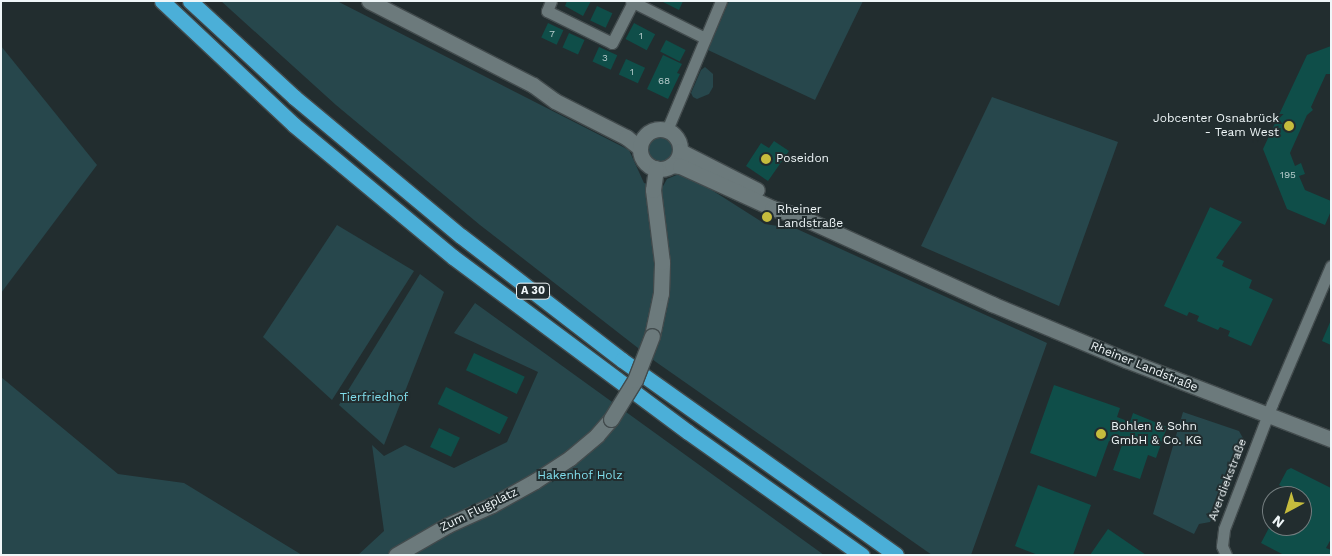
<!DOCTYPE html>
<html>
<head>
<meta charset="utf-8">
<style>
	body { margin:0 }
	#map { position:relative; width:1332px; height:556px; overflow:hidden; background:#222d2f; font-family:"Work Sans",sans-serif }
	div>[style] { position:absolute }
	.green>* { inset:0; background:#27474c }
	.round { border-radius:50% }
	.building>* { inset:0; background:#0f4e49; transform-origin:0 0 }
	.roads { filter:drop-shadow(1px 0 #424b4d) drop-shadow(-1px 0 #424b4d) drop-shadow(0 1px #424b4d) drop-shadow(0 -1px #424b4d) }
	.street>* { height:11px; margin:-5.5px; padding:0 5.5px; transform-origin:5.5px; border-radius:5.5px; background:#6c7a7c }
	.secondary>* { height:15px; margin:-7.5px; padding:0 7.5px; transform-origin:7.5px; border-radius:7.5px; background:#6c7a7c }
	.secondary>.ring { margin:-7.5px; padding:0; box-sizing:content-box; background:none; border:15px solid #6c7a7c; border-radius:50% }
	.highway>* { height:15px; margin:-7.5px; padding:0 7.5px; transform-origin:7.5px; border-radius:7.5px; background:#4bafd8 }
	.bridges { filter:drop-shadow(1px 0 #424b4d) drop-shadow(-1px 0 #424b4d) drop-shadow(0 1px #424b4d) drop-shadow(0 -1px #424b4d) }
	.secondary-bridge>* { height:15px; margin:-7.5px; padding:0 7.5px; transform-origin:7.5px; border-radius:7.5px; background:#6c7a7c }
	.dots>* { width:14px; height:14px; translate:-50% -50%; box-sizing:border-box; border:2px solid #222d2f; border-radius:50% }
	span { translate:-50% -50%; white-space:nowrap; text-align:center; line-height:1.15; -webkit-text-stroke:4px #222d2f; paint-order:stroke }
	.number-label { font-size:10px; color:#b7cccc }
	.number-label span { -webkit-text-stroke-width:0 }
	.shield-label span { padding:1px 4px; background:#222d2f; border:1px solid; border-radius:4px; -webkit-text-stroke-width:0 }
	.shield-label { font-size:11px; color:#eff6f8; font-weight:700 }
	.poi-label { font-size:12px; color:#eff6f8 }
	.right { translate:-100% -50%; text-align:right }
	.left { translate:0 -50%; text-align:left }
	.street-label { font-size:12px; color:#eff6f8 }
	.park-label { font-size:12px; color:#81dfed }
	.frame { position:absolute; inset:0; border:2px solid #eff6f8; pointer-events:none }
	.north { position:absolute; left:1262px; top:486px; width:50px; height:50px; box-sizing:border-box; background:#222d2f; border:1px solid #747d7f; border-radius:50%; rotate:219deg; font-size:14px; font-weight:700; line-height:20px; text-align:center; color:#eff6f8 }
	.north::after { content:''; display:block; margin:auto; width:18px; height:22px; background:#c6bc3d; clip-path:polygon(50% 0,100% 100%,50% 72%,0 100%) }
</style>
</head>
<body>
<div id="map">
	<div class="green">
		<i style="clip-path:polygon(221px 1px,337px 1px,629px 150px,644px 183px,662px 188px,667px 179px,679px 174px,707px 187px,765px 224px,797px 229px,1047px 343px,971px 555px,932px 555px,656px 362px,480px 225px,336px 105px)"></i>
		<i style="clip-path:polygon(729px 1px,863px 1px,815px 100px,708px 50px)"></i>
		<i style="clip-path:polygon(1px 46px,97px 165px,1px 293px)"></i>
		<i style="clip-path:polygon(705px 67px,713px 74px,713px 87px,709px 94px,697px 99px,693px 97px,691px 93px,701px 70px)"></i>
		<i style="clip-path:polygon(992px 97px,1118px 142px,1059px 306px,921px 246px)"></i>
		<i class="round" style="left:648px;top:136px;width:26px;height:26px"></i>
		<i style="clip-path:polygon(337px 225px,414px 271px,332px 400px,263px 337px)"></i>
		<i style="clip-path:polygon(420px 274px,444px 292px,384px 445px,339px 405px)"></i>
		<i style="clip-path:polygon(475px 303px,824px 555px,358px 555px,384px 531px,372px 445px,384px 456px,405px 445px,454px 468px,507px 442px,538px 372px,454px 333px)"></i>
		<i style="clip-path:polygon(1px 377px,118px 474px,184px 483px,302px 555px,1px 555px)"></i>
		<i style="clip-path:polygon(1183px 412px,1239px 431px,1244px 440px,1210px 522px,1199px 524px,1194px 534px,1153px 514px)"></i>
	</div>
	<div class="building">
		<i style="clip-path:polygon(567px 1px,591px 1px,583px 16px,565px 6px)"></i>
		<i style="clip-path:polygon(661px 1px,683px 1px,679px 10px)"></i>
		<i style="left:597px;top:6px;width:17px;height:16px;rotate:25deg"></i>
		<i style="left:548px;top:23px;width:17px;height:16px;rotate:25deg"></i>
		<i style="left:634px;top:23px;width:24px;height:18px;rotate:28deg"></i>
		<i style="left:569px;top:33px;width:17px;height:16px;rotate:24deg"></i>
		<i style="left:666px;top:40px;width:22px;height:13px;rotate:27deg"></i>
		<i style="clip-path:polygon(1331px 46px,1331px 74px,1326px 74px,1311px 107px,1313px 110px,1307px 115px,1290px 153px,1295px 166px,1301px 163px,1305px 174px,1299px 176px,1305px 190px,1331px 201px,1331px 211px,1325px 225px,1287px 209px,1263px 149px,1307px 55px)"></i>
		<i style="left:599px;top:47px;width:20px;height:16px;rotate:24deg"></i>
		<i style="clip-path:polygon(663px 55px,682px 64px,677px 73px,680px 74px,668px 99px,647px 89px)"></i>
		<i style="left:626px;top:59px;width:21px;height:17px;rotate:25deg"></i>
		<i style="clip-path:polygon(774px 141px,789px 151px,768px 181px,746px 166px,761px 143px,769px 148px)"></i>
		<i style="clip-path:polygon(1210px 207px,1242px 222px,1216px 258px,1224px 261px,1222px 266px,1252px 280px,1249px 288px,1273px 299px,1251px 346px,1228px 336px,1230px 331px,1220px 327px,1218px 330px,1197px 321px,1199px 316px,1189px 312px,1187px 316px,1164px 306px)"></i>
		<i style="clip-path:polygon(1331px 320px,1331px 345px,1322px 341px)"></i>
		<i style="left:474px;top:353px;width:56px;height:19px;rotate:25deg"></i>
		<i style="clip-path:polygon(1054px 385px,1120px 408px,1117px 417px,1130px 422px,1133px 413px,1167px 427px,1156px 458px,1148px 455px,1140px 479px,1113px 470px,1122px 445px,1109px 441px,1096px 477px,1030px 453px)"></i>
		<i style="left:446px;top:387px;width:69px;height:19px;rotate:26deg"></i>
		<i style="left:439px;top:428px;width:23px;height:21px;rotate:25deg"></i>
		<i style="clip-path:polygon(1291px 468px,1331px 488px,1331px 539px,1326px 548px,1331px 550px,1331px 555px,1284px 555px,1261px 543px,1272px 522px,1272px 526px,1302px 526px,1302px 496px,1285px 496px,1288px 490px,1279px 485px,1287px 470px)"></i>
		<i style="clip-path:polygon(1038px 485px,1091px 505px,1073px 555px,1038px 555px,1015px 546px)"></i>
		<i style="clip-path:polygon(1108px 529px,1146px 555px,1090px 555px)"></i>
	</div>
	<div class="roads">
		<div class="street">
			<i style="left:551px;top:1px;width:11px;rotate:112deg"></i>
			<i style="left:547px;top:11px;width:72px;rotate:26.2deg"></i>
			<i style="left:612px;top:43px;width:46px;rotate:-62.9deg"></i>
			<i style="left:631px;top:1px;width:83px;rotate:26.6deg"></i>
			<i style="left:667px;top:130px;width:140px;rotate:-67.3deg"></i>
			<i style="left:1226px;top:555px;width:10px;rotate:-114deg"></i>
			<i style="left:1222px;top:546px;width:17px;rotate:-83deg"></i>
			<i style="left:1224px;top:529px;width:134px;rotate:-69deg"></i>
			<i style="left:1272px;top:404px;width:150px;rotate:-66.9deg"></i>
		</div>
		<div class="secondary">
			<i style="left:369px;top:1px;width:184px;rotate:27.1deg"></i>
			<i style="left:533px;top:85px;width:27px;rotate:36deg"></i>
			<i style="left:555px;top:101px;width:80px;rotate:26.9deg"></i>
			<i style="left:626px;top:137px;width:18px;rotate:38deg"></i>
			<i class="ring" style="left:640px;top:129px;width:25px;height:25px"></i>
			<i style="left:680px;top:151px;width:86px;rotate:26.9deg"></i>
			<i style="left:672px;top:165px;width:8px;rotate:7deg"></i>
			<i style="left:680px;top:166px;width:101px;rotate:24.5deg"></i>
			<i style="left:772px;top:208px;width:30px;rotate:17deg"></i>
			<i style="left:801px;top:217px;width:210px;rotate:24.5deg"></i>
			<i style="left:992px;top:304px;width:145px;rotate:22.7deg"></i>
			<i style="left:1126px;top:360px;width:220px;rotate:21.1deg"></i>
			<i style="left:652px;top:336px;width:44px;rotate:-78.2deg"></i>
			<i style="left:661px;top:293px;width:31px;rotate:-88deg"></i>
			<i style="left:662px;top:262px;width:73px;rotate:-97.1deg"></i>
			<i style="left:653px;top:190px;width:22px;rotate:-82deg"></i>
			<i style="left:396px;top:555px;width:60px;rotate:-30deg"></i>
			<i style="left:448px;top:525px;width:48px;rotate:-24.4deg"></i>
			<i style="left:492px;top:505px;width:49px;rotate:-29.2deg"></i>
			<i style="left:535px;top:481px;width:42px;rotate:-33.3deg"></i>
			<i style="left:570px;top:458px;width:35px;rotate:-40deg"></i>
			<i style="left:597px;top:435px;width:21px;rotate:-49deg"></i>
		</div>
		<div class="highway">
			<i style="left:162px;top:1px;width:181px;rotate:43.2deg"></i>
			<i style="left:294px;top:125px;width:207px;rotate:39.7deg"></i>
			<i style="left:453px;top:257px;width:293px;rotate:36.7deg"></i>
			<i style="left:688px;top:432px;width:213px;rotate:35.3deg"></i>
			<i style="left:190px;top:1px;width:142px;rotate:42.7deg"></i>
			<i style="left:294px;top:97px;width:217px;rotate:39.8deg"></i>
			<i style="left:461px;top:236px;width:203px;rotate:37.6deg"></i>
			<i style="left:622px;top:360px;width:336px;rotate:35.4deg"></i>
		</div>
	</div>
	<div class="bridges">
		<div class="secondary-bridge">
			<i style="left:611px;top:419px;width:46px;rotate:-58.4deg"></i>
			<i style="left:635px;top:380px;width:47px;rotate:-68.9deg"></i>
		</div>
	</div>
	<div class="dots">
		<i style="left:1289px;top:126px;background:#c6bc3d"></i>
		<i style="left:766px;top:159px;background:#c6bc3d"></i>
		<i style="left:767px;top:217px;background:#c6bc3d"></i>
		<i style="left:1101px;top:434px;background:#c6bc3d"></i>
	</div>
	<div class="number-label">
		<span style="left:552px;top:34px">7</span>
		<span style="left:641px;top:36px">1</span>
		<span style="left:605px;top:58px">3</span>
		<span style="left:632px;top:72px">1</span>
		<span style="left:664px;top:81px">68</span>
		<span style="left:1288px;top:175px">195</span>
	</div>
	<div class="shield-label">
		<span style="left:533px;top:291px">A 30</span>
	</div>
	<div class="poi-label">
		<span class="right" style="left:1279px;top:126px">Jobcenter Osnabrück<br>- Team West</span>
		<span class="left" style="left:776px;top:159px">Poseidon</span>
		<span class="left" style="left:777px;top:217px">Rheiner<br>Landstraße</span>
		<span class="left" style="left:1111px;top:434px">Bohlen &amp; Sohn<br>GmbH &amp; Co. KG</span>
	</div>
	<div class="street-label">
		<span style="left:1144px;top:367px;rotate:22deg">Rheiner Landstraße</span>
		<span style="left:1228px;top:480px;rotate:-69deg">Averdiekstraße</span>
		<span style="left:479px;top:510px;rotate:-26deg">Zum Flugplatz</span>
	</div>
	<div class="park-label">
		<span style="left:374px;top:398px">Tierfriedhof</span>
		<span style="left:580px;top:476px">Hakenhof Holz</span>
	</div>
	<div class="frame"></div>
	<div class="north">N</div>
</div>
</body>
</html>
